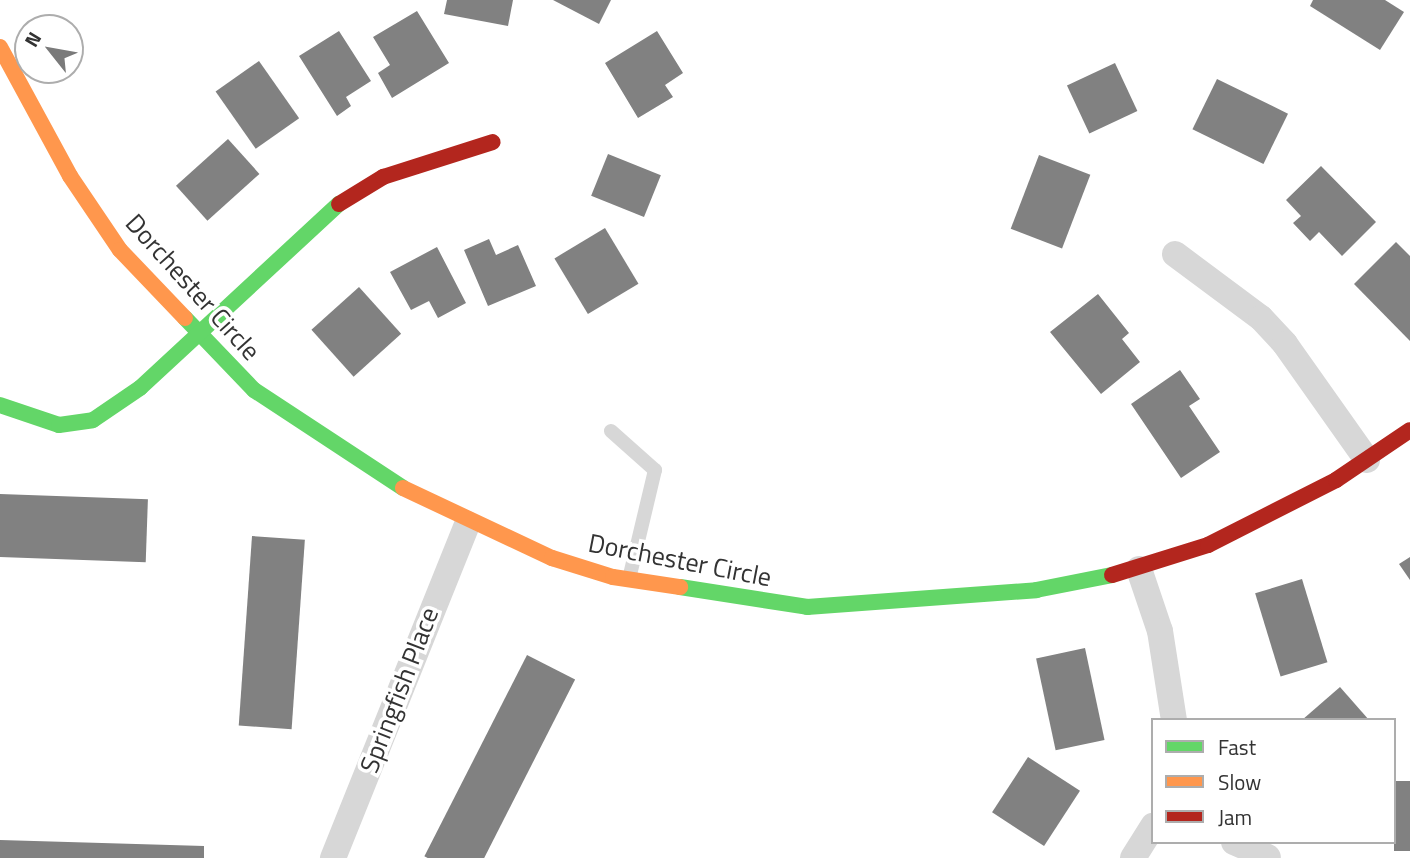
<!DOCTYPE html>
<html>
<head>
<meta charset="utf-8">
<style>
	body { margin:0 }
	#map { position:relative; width:1410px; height:858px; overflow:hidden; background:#fff; font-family:"Titillium Web",sans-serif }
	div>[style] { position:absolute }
	.building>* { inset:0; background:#818181; transform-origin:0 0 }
	.lane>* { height:14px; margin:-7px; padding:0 7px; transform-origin:7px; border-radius:7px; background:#d7d7d7 }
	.street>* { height:26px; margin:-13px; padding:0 13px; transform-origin:13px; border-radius:13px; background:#d7d7d7 }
	.fast>* { height:16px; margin:-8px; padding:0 8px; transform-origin:8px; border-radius:8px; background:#63d668 }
	.slow>* { height:16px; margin:-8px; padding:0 8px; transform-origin:8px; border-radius:8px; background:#ff974d }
	.jam>* { height:16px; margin:-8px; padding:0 8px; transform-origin:8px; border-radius:8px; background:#b3261e }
	span { translate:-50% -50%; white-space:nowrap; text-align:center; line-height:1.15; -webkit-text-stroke:7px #fff; paint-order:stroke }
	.street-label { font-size:26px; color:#333 }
	.legend { position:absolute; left:1151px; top:718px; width:245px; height:126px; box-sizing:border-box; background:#fff; border:2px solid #adadad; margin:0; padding:9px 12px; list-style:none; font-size:21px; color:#333 }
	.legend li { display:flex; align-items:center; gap:14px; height:35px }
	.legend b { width:35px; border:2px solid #adadad }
	.north { position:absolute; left:14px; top:14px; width:70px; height:70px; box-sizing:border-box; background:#fff; border:2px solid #adadad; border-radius:50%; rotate:301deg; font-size:19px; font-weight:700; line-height:28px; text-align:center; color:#333 }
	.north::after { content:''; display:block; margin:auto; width:24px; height:32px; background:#7a7a7a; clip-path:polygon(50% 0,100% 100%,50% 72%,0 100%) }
</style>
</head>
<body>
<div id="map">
	<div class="building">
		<i style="clip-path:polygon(447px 0,513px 0,508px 26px,444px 14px)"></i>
		<i style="clip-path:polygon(553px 0,611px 0,599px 24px)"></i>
		<i style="clip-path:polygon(1313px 0,1385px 0,1404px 12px,1380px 50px,1310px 6px)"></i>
		<i style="clip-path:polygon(417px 11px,449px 63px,392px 98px,378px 73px,390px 65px,373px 37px)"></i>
		<i style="clip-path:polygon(339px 31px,371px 81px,346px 97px,351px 106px,337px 116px,299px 56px)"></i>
		<i style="clip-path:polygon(657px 31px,683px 73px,665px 85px,673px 97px,638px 118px,605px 63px)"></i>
		<i style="left:259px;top:61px;width:70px;height:53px;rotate:55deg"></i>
		<i style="left:1115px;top:63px;width:53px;height:53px;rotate:65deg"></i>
		<i style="left:1217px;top:79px;width:79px;height:56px;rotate:26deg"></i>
		<i style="left:228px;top:139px;width:47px;height:70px;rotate:48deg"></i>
		<i style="left:608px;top:154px;width:57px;height:45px;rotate:22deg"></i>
		<i style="left:1039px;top:155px;width:55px;height:79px;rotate:21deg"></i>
		<i style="clip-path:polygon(1321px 166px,1376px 222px,1342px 256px,1319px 232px,1310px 241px,1293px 223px,1301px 216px,1286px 200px)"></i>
		<i style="left:605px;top:228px;width:65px;height:59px;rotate:59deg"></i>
		<i style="clip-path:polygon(489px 239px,496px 255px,518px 245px,536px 286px,488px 306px,464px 250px)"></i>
		<i style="clip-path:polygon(1396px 242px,1410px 256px,1410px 341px,1354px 284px)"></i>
		<i style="clip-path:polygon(437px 247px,466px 303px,438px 318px,429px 301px,411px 310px,390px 272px)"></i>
		<i style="left:359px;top:287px;width:63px;height:64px;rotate:48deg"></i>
		<i style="clip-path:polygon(1098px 294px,1129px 333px,1122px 339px,1140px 362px,1101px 394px,1050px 332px)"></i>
		<i style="clip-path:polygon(1180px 370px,1200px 399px,1189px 406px,1220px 452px,1181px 478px,1131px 404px)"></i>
		<i style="left:0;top:494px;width:148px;height:63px;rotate:2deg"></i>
		<i style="left:252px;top:536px;width:53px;height:190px;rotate:4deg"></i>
		<i style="clip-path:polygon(1410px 557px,1410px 580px,1399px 564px)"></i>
		<i style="left:1302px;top:579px;width:87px;height:49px;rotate:73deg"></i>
		<i style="left:1085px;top:648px;width:94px;height:50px;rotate:78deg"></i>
		<i style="left:527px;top:655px;width:54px;height:226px;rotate:27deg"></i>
		<i style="clip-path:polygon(1340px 687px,1369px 720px,1302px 720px)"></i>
		<i style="left:1028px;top:757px;width:62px;height:66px;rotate:33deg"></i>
		<i style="left:1410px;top:781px;width:70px;height:16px;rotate:90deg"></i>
		<i style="clip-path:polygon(0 840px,204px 846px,204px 858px,0 858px)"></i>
	</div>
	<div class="lane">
		<i style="left:611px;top:431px;width:59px;rotate:41.6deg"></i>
		<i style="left:655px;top:470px;width:112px;rotate:103.4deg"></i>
	</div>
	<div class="street">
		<i style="left:1175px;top:254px;width:107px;rotate:36.7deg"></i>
		<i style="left:1261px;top:318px;width:35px;rotate:47deg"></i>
		<i style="left:1285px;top:344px;width:142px;rotate:54.7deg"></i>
		<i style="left:1139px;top:569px;width:65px;rotate:71.3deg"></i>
		<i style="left:1160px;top:631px;width:90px;rotate:81.1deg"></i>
		<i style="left:1234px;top:842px;width:37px;rotate:24deg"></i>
		<i style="left:333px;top:858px;width:360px;rotate:-68.1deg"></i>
		<i style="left:1133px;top:858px;width:38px;rotate:-58deg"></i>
	</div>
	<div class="fast">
		<i style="left:185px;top:318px;width:100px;rotate:46.2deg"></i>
		<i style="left:254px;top:390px;width:178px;rotate:33.3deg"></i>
		<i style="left:0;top:405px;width:62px;rotate:18.7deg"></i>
		<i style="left:59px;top:425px;width:34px;rotate:-8deg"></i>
		<i style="left:93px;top:420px;width:57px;rotate:-34.2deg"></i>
		<i style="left:140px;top:388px;width:271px;rotate:-42.8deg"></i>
		<i style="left:680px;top:587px;width:129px;rotate:8.9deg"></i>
		<i style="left:807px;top:607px;width:230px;rotate:-4.2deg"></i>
		<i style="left:1036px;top:590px;width:77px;rotate:-11.2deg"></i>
	</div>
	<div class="slow">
		<i style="left:0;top:47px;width:147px;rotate:61.5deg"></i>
		<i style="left:70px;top:176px;width:89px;rotate:56deg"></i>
		<i style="left:120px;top:250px;width:94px;rotate:46.3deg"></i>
		<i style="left:403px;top:488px;width:165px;rotate:25.2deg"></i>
		<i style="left:552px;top:558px;width:64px;rotate:17.3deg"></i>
		<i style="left:613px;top:577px;width:68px;rotate:8.5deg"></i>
	</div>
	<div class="jam">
		<i style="left:339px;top:204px;width:52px;rotate:-31.5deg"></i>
		<i style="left:383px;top:177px;width:115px;rotate:-17.7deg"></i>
		<i style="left:1112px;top:575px;width:101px;rotate:-17.4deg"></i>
		<i style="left:1208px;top:545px;width:144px;rotate:-26.9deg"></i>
		<i style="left:1336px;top:480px;width:89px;rotate:-34deg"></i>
	</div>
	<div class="street-label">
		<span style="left:193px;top:287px;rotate:48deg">Dorchester Circle</span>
		<span style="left:680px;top:560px;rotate:11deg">Dorchester Circle</span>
		<span style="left:399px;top:690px;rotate:-69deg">Springfish Place</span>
	</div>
	<ul class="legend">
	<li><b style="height:9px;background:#63d668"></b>Fast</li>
	<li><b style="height:9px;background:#ff974d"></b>Slow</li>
	<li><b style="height:9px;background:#b3261e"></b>Jam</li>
	</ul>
	<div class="north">N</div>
</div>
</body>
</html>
